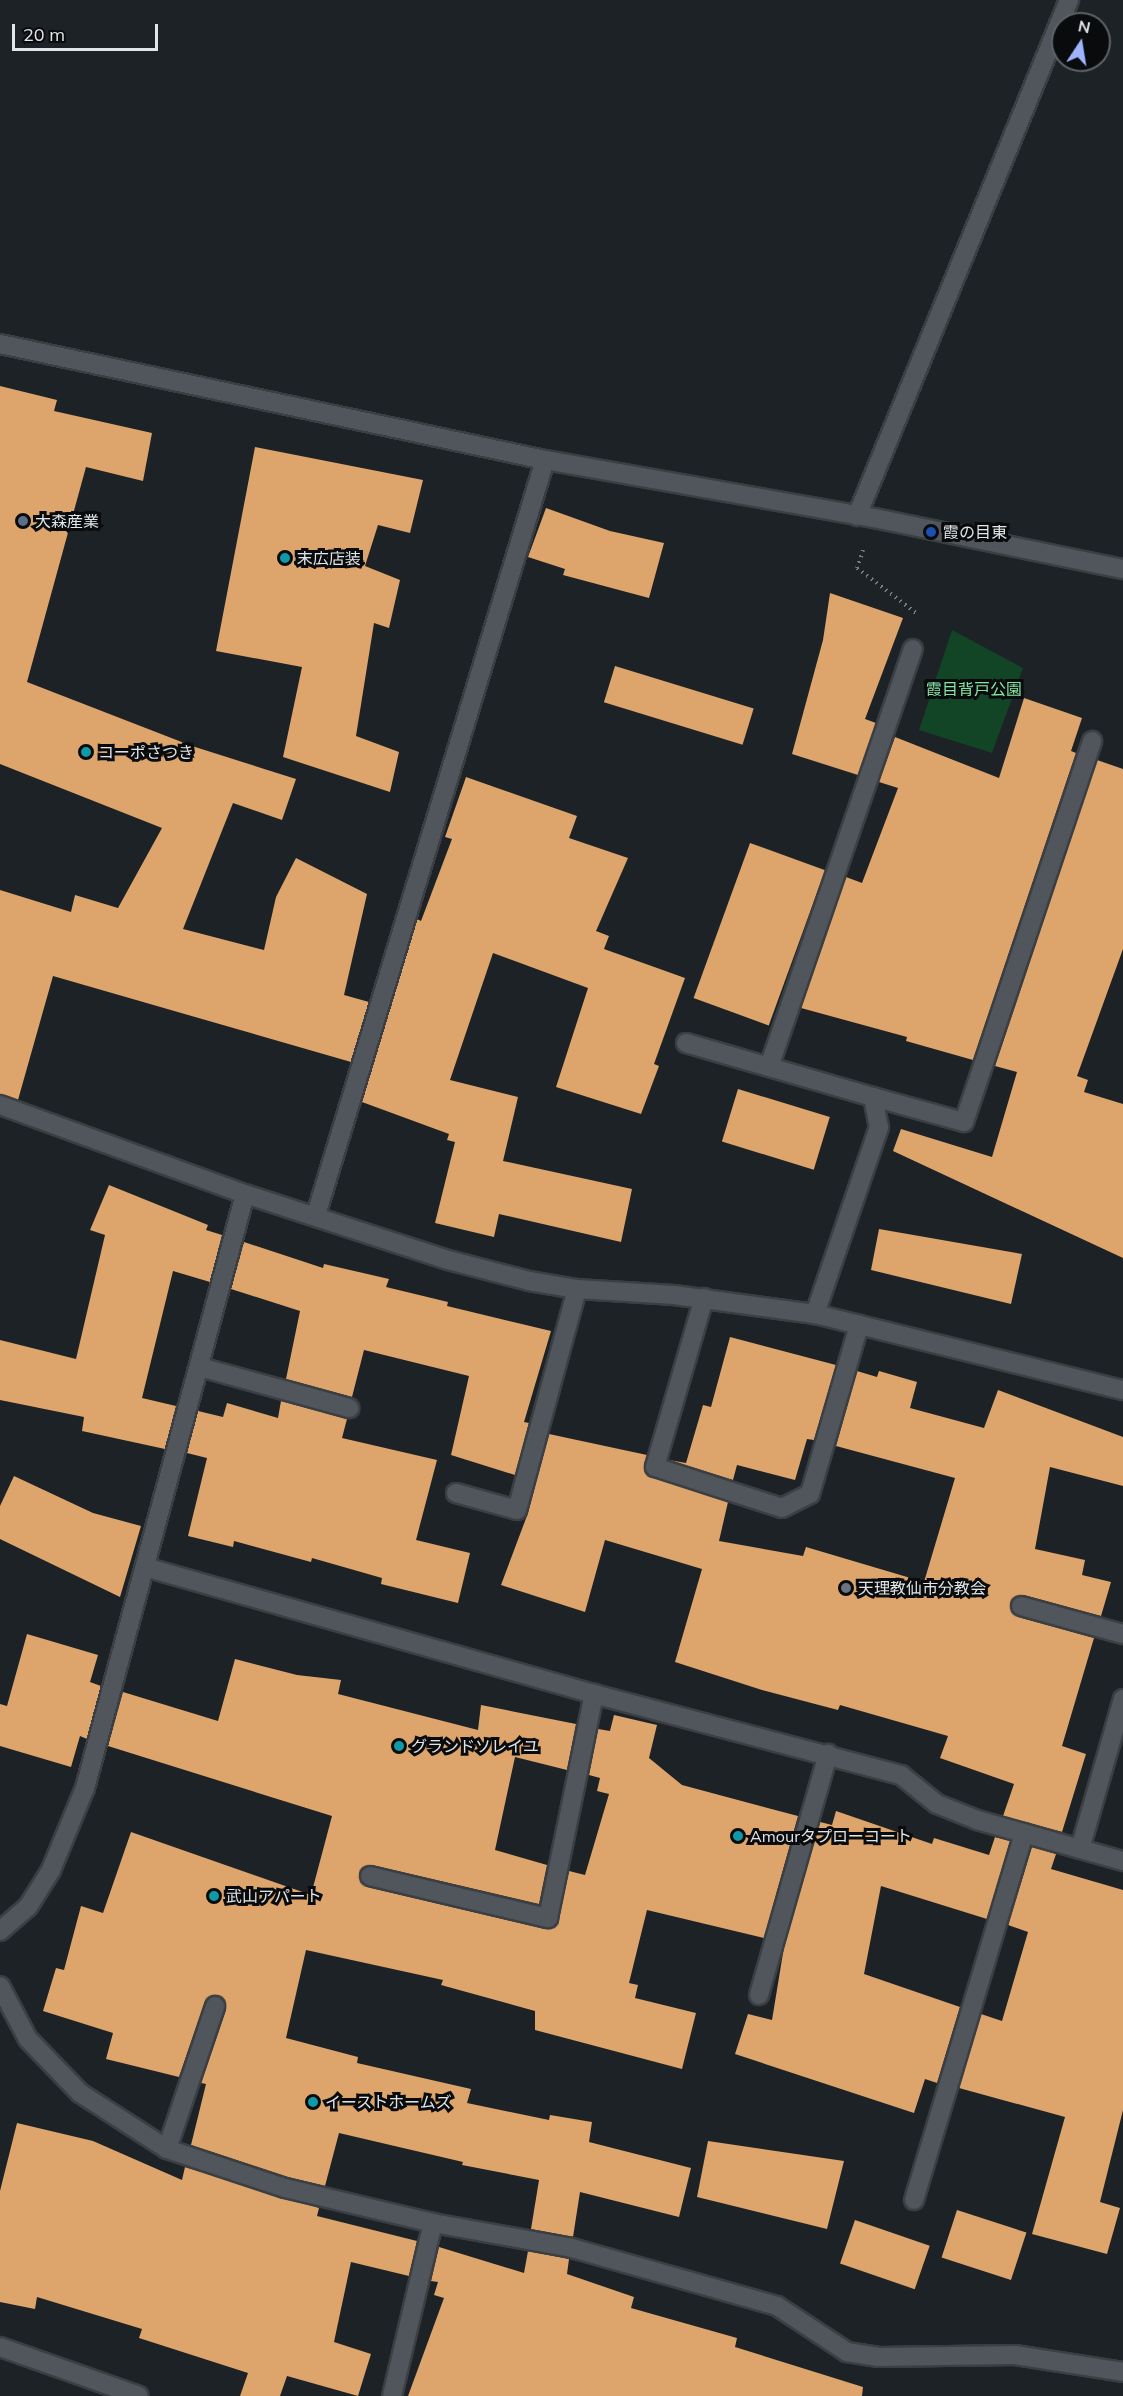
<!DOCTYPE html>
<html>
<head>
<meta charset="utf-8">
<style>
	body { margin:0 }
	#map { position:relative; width:1123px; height:2396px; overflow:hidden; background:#1d2226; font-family:Mulish,"Noto Sans JP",sans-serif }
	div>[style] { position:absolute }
	.green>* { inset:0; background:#124426 }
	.building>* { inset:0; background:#dda56b; transform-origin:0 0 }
	.path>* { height:4px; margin-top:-2px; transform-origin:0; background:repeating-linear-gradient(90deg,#7a7e82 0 1.5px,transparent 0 6px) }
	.roads { filter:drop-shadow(2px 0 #3b3f43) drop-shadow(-2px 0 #3b3f43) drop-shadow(0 2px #3b3f43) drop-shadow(0 -2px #3b3f43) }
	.lane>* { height:18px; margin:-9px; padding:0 9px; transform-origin:9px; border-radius:9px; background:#50565b }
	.street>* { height:18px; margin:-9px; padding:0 9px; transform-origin:9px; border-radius:9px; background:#50565b }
	.secondary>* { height:18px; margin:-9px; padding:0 9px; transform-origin:9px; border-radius:9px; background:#50565b }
	.dots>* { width:16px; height:16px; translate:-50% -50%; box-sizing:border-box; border:3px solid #090b0d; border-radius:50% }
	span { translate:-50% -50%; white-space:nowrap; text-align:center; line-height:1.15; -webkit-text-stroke:6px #090b0d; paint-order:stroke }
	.poi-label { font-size:16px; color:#e1e5e8 }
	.left { translate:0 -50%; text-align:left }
	.park-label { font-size:16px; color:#85e4a3 }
	.north { position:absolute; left:1051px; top:12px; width:60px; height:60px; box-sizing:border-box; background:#090b0d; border:2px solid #5f6265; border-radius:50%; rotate:12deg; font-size:16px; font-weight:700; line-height:24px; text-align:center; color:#e1e5e8 }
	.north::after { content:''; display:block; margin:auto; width:21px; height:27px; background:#a0b3fd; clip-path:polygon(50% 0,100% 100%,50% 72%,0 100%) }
	.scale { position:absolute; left:12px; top:24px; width:146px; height:27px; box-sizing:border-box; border:3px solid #e1e5e8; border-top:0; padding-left:8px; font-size:18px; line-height:21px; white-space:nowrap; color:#e1e5e8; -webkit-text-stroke:4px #090b0d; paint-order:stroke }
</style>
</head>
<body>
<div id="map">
	<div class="green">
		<i style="clip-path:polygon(952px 630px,1023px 668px,992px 753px,919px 730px)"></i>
	</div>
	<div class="building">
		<i style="clip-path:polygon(0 386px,57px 400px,54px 411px,152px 433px,143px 481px,86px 467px,27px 682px,192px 746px,296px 779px,282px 820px,233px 803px,183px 929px,264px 950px,276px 897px,296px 858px,367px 894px,344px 995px,369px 1002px,351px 1062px,53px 976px,18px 1100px,0 1094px,0 890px,71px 912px,75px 895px,118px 908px,162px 828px,0 764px)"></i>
		<i style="clip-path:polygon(255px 447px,423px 480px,410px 533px,378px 525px,365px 566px,400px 580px,389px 628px,374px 623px,356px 736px,399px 752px,390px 792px,283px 757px,302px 667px,216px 651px)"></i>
		<i style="clip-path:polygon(546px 508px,610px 531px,664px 543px,649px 598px,563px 575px,565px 569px,528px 557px)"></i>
		<i style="clip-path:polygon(830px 593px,903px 618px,865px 719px,876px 723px,858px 775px,792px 754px,823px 640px)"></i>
		<i style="left:615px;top:666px;width:145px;height:38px;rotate:17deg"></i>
		<i style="clip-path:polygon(1024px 698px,1082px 718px,1071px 751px,1076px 753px,973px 1060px,906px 1041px,907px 1037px,801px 1008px,846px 877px,862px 883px,898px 788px,879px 782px,895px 737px,999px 778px)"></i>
		<i style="clip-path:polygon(1097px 760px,1123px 769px,1123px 949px,1077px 1076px,1088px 1080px,1084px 1092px,1123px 1104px,1123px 1258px,893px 1151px,901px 1129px,992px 1157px,1017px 1072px,995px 1066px)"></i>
		<i style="clip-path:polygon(466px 777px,577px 816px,569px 838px,628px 858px,596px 931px,609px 936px,604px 949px,685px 978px,654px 1064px,659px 1066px,641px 1114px,556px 1087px,588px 988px,493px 953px,450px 1080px,518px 1097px,503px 1161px,632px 1189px,621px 1242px,499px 1214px,494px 1237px,435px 1223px,455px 1142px,447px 1140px,449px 1134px,362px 1102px,417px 919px,421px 921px,452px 839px,445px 837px)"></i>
		<i style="left:750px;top:843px;width:80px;height:165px;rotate:20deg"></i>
		<i style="left:738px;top:1089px;width:96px;height:55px;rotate:17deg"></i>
		<i style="clip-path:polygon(109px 1185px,208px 1225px,206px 1230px,222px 1235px,210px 1282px,173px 1271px,142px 1398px,176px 1406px,165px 1449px,82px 1431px,84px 1417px,0 1400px,0 1340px,76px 1359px,105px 1235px,90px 1230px)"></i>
		<i style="clip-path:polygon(879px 1229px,1022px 1254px,1011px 1304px,871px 1270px)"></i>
		<i style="clip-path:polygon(244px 1242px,323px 1268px,324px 1264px,389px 1279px,386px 1287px,448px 1302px,447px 1306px,551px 1331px,524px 1422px,529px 1423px,515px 1475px,451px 1455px,469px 1376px,364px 1350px,352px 1397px,286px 1379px,300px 1311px,231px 1289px)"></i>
		<i style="clip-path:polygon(730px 1337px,836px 1365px,814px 1440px,807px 1439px,795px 1480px,737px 1465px,733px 1480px,669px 1460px,686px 1463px,703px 1405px,711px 1407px)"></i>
		<i style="clip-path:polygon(857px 1371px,877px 1377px,879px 1371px,917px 1382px,910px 1408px,984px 1428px,998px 1390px,1123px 1437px,1123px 1486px,1050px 1467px,1035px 1549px,1085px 1560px,1082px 1575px,1111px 1582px,1101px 1616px,1024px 1595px,1014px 1598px,1010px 1604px,1018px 1617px,1094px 1638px,1062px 1746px,1086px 1754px,1062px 1832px,1003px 1816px,1014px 1784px,940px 1758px,948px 1736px,840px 1705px,838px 1710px,762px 1690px,675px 1662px,702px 1569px,605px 1540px,585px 1612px,501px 1585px,528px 1513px,549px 1434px,647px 1455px,644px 1469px,651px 1477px,728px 1502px,719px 1541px,803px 1556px,806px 1547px,924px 1582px,955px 1478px,836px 1446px)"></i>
		<i style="clip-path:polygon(281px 1401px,347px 1419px,342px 1438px,437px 1460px,416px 1540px,470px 1553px,458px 1603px,381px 1584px,382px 1578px,312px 1558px,311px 1562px,234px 1541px,233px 1547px,188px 1536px,207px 1458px,187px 1453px,198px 1411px,223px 1417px,227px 1403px,278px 1418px)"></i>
		<i style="clip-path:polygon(14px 1476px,93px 1513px,141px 1526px,120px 1597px,0 1539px,0 1506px)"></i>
		<i style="clip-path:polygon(27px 1634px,98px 1655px,90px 1682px,101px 1686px,87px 1739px,80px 1736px,71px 1767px,0 1746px,0 1704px,7px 1706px)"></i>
		<i style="clip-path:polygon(235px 1659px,297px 1675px,341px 1680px,338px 1694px,478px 1730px,481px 1705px,576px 1724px,567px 1770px,515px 1757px,495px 1850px,547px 1865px,539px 1904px,372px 1865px,362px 1868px,359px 1874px,367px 1887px,545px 1929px,556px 1926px,569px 1871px,585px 1875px,609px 1794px,597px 1791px,600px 1778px,589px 1775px,598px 1729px,610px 1731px,614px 1715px,657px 1725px,649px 1758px,682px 1785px,798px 1816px,764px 1938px,647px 1910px,629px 1983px,638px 1985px,635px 1998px,696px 2013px,682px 2069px,535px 2030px,535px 2011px,441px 1985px,443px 1980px,306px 1950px,286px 2038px,358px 2057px,357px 2063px,471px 2089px,467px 2103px,549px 2120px,550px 2115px,592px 2122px,589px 2142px,691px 2168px,679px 2217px,580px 2192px,573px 2237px,531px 2229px,539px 2180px,462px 2165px,463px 2162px,339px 2133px,325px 2186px,288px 2177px,191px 2145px,206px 2084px,201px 2083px,226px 2010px,223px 1998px,212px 1995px,205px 2002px,179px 2077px,106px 2059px,113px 2033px,43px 2011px,56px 1968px,64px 1970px,81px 1906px,103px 1913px,131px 1832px,311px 1895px,332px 1816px,108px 1746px,123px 1692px,218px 1721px)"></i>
		<i style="clip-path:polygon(836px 1811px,932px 1844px,934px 1838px,989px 1855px,995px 1837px,1010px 1841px,987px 1919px,881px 1886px,864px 1974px,960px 2007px,937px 2083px,925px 2079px,914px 2113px,735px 2054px,748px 2014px,772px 2020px,784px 1947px,820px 1822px,832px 1825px)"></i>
		<i style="clip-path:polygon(1032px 1847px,1056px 1854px,1051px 1869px,1123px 1890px,1123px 2110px,1100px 2202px,1120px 2208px,1107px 2254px,1032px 2234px,1065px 2117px,959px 2088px,981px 2014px,1002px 2021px,1028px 1932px,1008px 1925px)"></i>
		<i style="clip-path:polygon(17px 2123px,93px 2141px,182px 2180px,185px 2167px,319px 2208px,317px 2216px,417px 2241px,409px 2276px,351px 2262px,334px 2342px,371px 2354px,358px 2396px,287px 2376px,280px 2396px,240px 2396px,248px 2373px,139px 2338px,142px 2329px,37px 2297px,35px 2309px,0 2302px,0 2191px)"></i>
		<i style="clip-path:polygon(708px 2141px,844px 2161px,827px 2229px,697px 2197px)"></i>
		<i style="left:957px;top:2210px;width:73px;height:50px;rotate:18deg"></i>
		<i style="left:855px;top:2220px;width:79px;height:46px;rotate:19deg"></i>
		<i style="clip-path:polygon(439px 2247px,524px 2273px,528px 2251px,569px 2259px,567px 2274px,634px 2297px,631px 2308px,737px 2338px,735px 2347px,863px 2387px,862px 2396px,408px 2396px,444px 2298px,434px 2295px,438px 2282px,431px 2281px)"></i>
	</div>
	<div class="path">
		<i style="left:863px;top:550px;width:19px;rotate:108deg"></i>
		<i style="left:857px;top:568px;width:74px;rotate:37.3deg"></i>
	</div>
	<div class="roads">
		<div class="lane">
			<i style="left:370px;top:1876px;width:183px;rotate:13.3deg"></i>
			<i style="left:548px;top:1918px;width:229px;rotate:-78.4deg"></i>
			<i style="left:759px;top:1995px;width:251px;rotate:-74deg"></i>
			<i style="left:167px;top:2149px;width:151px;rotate:-71.4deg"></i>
		</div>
		<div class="street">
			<i style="left:686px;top:1043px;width:195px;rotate:16.1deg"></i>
			<i style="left:873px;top:1097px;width:31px;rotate:79deg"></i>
			<i style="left:879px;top:1127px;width:198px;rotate:108.9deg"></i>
			<i style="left:769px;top:1067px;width:442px;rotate:-71deg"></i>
			<i style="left:873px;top:1097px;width:94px;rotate:15.4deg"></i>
			<i style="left:964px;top:1122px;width:402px;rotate:-71.4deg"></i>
			<i style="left:0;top:1105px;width:261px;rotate:20deg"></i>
			<i style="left:245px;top:1194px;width:213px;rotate:18deg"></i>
			<i style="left:448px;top:1260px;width:84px;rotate:14.5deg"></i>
			<i style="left:529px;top:1281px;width:49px;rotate:9.5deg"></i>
			<i style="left:577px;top:1289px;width:97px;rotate:3.5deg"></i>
			<i style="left:674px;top:1295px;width:142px;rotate:7.7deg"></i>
			<i style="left:815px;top:1314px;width:317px;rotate:13.9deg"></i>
			<i style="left:316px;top:1215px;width:789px;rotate:-73.13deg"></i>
			<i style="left:704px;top:1298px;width:176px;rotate:106.2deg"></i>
			<i style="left:655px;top:1467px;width:133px;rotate:17.9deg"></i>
			<i style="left:782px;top:1508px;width:31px;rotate:-27deg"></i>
			<i style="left:810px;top:1494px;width:176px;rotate:-73.8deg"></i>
			<i style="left:200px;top:1367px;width:155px;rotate:15.4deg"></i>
			<i style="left:456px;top:1493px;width:63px;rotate:15.6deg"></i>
			<i style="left:517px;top:1510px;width:229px;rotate:-74.8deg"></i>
			<i style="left:145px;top:1567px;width:467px;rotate:15.8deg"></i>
			<i style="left:594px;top:1694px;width:318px;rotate:14.8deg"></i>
			<i style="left:901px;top:1775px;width:46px;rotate:38.9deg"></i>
			<i style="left:937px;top:1804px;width:43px;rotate:21.8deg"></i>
			<i style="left:977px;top:1820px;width:152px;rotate:15.7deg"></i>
			<i style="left:1021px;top:1606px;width:106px;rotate:15.4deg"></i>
			<i style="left:1080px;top:1849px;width:156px;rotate:-74deg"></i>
			<i style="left:0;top:1931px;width:37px;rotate:-41deg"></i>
			<i style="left:28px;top:1907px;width:44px;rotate:-58.1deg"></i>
			<i style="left:51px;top:1870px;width:89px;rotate:-67.5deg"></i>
			<i style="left:85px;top:1788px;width:615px;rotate:-74.92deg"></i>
			<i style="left:0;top:1986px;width:60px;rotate:62.2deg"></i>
			<i style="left:28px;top:2039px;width:75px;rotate:46.1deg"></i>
			<i style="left:80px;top:2093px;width:103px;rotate:32.8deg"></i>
			<i style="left:167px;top:2149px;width:124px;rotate:18.3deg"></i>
			<i style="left:285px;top:2188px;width:152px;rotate:13.3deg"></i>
			<i style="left:433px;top:2223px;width:141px;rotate:10.2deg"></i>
			<i style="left:572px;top:2248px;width:213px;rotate:15.8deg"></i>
			<i style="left:777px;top:2306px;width:84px;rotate:33.3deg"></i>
			<i style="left:847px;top:2352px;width:32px;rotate:9deg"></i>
			<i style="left:879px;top:2357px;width:136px;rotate:-0.8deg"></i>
			<i style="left:1015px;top:2355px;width:109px;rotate:8.9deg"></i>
			<i style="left:914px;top:2200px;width:383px;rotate:-73.3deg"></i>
			<i style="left:0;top:2347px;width:147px;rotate:19.4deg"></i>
			<i style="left:392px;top:2396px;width:178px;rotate:-76.7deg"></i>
		</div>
		<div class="secondary">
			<i style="left:0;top:344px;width:557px;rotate:12.02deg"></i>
			<i style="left:545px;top:460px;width:334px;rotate:10deg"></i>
			<i style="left:874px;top:518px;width:254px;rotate:11.6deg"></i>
			<i style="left:857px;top:516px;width:558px;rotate:-67.66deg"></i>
		</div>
	</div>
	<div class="dots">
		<i style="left:23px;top:521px;background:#5c6f8a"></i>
		<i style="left:931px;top:532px;background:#1a4fb4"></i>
		<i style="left:285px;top:558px;background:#0f9aa8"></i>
		<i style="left:86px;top:752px;background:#0f9aa8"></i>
		<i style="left:846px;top:1588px;background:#6b7280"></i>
		<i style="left:399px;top:1746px;background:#0f9aa8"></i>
		<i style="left:738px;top:1836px;background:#0f9aa8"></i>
		<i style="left:214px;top:1896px;background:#0f9aa8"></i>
		<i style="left:313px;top:2102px;background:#0f9aa8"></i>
	</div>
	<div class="poi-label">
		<span class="left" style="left:35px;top:521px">大森産業</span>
		<span class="left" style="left:943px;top:532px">霞の目東</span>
		<span class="left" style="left:297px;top:558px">末広店装</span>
		<span class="left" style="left:98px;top:752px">コーポさつき</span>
		<span class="left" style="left:858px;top:1588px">天理教仙市分教会</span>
		<span class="left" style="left:411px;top:1746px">グランドソレイユ</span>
		<span class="left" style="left:750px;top:1836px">Amourタプローコート</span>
		<span class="left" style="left:226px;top:1896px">武山アパート</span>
		<span class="left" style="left:325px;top:2102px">イーストホームズ</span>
	</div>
	<div class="park-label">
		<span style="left:974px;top:689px">霞目背戸公園</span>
	</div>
	<div class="north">N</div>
	<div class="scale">20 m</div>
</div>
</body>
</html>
